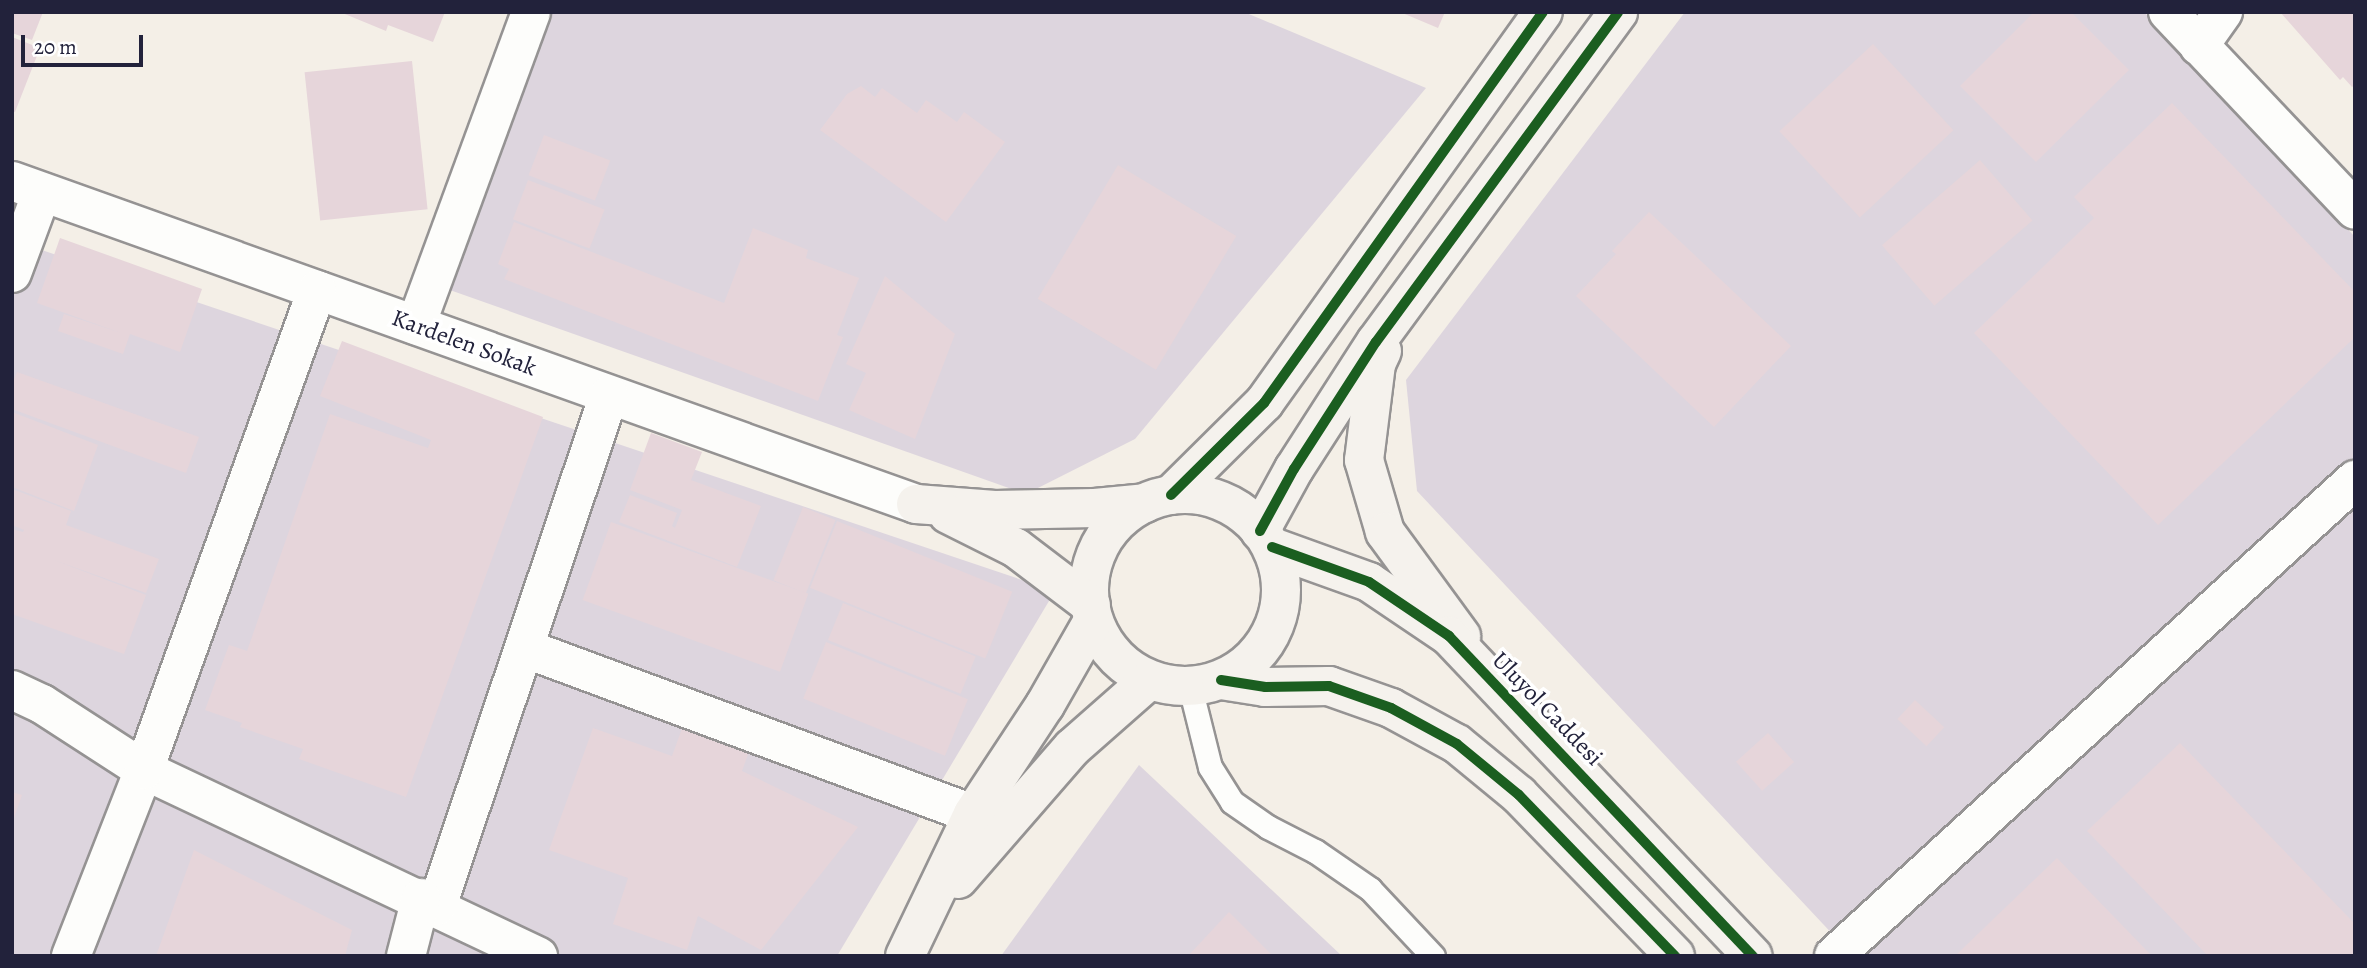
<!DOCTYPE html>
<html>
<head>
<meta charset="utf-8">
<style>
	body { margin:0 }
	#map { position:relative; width:2367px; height:968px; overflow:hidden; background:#f4efe7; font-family:Alegreya,serif }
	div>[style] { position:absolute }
	.industrial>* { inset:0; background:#ddd5de }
	.building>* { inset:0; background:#e6d5da; transform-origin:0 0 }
	.roads { filter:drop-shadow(2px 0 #959393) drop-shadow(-2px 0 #959393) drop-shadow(0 2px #959393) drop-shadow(0 -2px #959393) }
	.service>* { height:23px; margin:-11.5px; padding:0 11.5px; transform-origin:11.5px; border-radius:11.5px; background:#fdfdfb }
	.minor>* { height:38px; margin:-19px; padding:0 19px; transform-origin:19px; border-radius:19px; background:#fdfdfb }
	.secondary>* { height:38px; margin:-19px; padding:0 19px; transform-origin:19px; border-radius:19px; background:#f5f2ed }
	.secondary>.ring { margin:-19px; padding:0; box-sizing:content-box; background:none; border:38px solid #f5f2ed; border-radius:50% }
	.cycleway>* { height:10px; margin:-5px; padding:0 5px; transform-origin:5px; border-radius:5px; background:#1b5e20 }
	span { translate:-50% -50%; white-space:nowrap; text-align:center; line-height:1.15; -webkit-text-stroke:7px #fff; paint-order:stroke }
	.street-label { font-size:24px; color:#22223b }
	.frame { position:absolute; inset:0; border:14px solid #22223b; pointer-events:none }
	.scale { position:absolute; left:21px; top:35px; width:122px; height:32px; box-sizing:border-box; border:4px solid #22223b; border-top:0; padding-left:9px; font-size:21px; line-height:24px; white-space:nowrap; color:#22223b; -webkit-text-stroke:5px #fff; paint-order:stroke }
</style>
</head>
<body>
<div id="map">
	<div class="industrial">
		<i style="clip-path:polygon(516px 12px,1244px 12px,1426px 88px,1135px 439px,1026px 494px,413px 277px)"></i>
		<i style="clip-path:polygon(1685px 12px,2144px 12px,2355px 237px,2355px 956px,1853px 956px,1417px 491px,1406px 380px)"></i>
		<i style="clip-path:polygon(12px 240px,1055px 591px,837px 956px,12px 956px)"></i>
		<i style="clip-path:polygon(1139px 765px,1342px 956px,1001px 956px)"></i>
	</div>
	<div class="building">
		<i style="clip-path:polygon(12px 12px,43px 12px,32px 40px,12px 33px)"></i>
		<i style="clip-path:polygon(340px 12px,445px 12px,433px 42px,388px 25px,386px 31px)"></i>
		<i style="clip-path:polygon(1400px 12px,1445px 12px,1438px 28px)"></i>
		<i style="clip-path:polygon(2034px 12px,2071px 12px,2129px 70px,2036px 162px,1960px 86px)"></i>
		<i style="clip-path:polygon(2280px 12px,2355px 12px,2355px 85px,2352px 87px,2343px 77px,2340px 80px)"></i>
		<i style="clip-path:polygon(12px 37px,40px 48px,15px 112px,12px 111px)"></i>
		<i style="left:1873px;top:44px;width:118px;height:128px;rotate:47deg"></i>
		<i style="left:412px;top:61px;width:149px;height:108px;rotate:84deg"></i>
		<i style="clip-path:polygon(861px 86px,875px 97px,882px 88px,917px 113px,926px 100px,957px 122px,964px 112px,1005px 142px,946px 222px,820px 130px,847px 94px)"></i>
		<i style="clip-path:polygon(2172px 103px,2355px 292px,2355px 337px,2158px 525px,1974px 333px,2094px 218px,2074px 197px)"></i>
		<i style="left:544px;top:135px;width:71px;height:43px;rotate:21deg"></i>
		<i style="left:1980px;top:160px;width:80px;height:130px;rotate:49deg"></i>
		<i style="left:1118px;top:165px;width:138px;height:156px;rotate:31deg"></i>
		<i style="left:528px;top:180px;width:82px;height:42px;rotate:21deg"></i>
		<i style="clip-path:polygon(1649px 212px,1791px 346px,1714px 427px,1576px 296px,1616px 254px,1612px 251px)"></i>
		<i style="clip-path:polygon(514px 222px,724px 303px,753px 228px,808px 250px,806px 258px,859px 278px,837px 335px,843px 337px,818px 401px,504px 279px,509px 269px,498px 264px)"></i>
		<i style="clip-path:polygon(60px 238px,202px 289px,180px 352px,130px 334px,123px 354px,58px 331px,64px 314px,121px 333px,37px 303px)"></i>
		<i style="clip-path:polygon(885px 276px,955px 334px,915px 439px,849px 410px,866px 373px,846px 364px)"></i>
		<i style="clip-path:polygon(342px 341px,543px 417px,406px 797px,299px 759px,303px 749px,240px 727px,242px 723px,205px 710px,229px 645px,247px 651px,330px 414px,428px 448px,431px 440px,320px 396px)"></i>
		<i style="clip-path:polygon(17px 372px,199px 437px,186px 473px,12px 409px,12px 384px)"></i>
		<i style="clip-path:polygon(12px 412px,98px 445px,74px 511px,12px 487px)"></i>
		<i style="clip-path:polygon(651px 433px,702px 452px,691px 480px,761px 506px,737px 567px,619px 522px,630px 495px,677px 513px,672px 526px,675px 528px,682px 510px,630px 490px)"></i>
		<i style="clip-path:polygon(12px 489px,71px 511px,66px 525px,159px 559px,146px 593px,54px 560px,146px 595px,124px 654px,12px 614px,12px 529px,23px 532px,24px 530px,12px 525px)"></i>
		<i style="left:803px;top:507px;width:35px;height:79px;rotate:22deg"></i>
		<i style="left:837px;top:521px;width:189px;height:72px;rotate:22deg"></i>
		<i style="left:611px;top:522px;width:210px;height:83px;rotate:20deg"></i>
		<i style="left:843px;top:603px;width:143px;height:40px;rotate:22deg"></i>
		<i style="left:826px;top:642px;width:153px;height:61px;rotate:22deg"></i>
		<i style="left:1915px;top:700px;width:40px;height:26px;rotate:43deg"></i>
		<i style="clip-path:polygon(684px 723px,751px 746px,742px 771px,858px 827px,761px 950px,698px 916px,687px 950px,613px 924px,628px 878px,549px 850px,593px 728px,672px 756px)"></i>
		<i style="left:1768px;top:733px;width:39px;height:43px;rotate:48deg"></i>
		<i style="clip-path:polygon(2180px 743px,2355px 924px,2355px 956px,2208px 956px,2087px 831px)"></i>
		<i style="clip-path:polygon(12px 792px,22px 795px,13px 821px,12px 821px)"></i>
		<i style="clip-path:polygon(194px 850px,352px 930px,345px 956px,156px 956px)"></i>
		<i style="clip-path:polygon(2057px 858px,2152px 956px,1955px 956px)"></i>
		<i style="clip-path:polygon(1229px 912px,1273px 956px,1188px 956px)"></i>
	</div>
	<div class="roads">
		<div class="service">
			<i style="left:1190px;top:687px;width:82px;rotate:76deg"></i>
			<i style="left:1210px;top:767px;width:41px;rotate:57.8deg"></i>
			<i style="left:1232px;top:802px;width:44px;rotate:34.8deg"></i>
			<i style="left:1268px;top:827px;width:53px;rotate:27.1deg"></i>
			<i style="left:1315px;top:851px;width:67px;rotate:34.6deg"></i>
			<i style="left:1370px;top:889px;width:92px;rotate:46.8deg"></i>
		</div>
		<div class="minor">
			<i style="left:2168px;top:12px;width:272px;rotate:46.6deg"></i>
			<i style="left:2199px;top:46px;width:42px;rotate:-54.8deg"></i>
			<i style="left:12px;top:181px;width:960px;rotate:19.66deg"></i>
			<i style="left:12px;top:273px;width:86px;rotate:-69.7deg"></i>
			<i style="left:416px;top:325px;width:333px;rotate:-69.8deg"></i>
			<i style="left:524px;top:648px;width:479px;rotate:20.3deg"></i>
			<i style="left:12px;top:690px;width:33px;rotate:25deg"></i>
			<i style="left:42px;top:704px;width:121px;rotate:32.9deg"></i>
			<i style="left:144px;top:770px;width:436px;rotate:25.3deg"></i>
			<i style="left:437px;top:906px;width:539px;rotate:-71.4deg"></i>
			<i style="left:71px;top:956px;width:200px;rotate:-68.6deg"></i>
			<i style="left:144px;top:770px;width:510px;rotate:-70.18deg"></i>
			<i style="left:406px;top:956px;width:60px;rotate:-75.5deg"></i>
			<i style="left:1834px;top:956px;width:706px;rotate:-42.42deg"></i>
		</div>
		<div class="secondary">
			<i style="left:1382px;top:351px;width:14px;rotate:115deg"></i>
			<i style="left:1376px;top:364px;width:97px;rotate:97.1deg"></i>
			<i style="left:1364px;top:460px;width:75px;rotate:73.7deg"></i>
			<i style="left:1385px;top:532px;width:129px;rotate:53.8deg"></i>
			<i class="ring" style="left:1089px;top:494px;width:154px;height:154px"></i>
			<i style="left:1171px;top:495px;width:131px;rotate:-44.7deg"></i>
			<i style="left:1264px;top:403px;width:480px;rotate:-54.5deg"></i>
			<i style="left:916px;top:504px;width:79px;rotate:4.3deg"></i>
			<i style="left:995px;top:510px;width:100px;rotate:-1.1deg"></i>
			<i style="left:1095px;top:508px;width:50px;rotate:-5.7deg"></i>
			<i style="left:948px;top:514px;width:76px;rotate:26.6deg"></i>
			<i style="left:1016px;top:548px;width:94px;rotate:37.2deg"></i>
			<i style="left:1260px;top:531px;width:71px;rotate:-61.3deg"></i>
			<i style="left:1294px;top:469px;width:151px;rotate:-57.2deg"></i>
			<i style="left:1376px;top:342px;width:409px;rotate:-53.7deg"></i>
			<i style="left:1272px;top:547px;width:103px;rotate:19.8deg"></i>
			<i style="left:1369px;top:582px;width:97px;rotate:34deg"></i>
			<i style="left:1449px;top:636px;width:441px;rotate:46.5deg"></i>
			<i style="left:1221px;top:680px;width:45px;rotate:9deg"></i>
			<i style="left:1265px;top:687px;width:64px;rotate:-0.9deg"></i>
			<i style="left:1329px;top:686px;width:66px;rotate:19.5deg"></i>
			<i style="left:1391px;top:708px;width:75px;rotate:28.6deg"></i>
			<i style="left:1457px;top:744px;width:80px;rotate:39.4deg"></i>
			<i style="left:1519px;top:795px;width:224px;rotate:45.9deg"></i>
			<i style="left:958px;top:879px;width:174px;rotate:-49deg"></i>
			<i style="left:1072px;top:748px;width:103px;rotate:-41.4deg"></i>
			<i style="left:905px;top:956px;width:157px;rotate:-64.4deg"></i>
			<i style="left:973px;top:814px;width:131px;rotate:-56.6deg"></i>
			<i style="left:1045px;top:705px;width:97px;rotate:-60.3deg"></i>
		</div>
	</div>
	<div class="cycleway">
		<i style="left:1171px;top:495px;width:131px;rotate:-44.7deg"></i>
		<i style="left:1264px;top:403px;width:480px;rotate:-54.5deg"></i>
		<i style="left:1260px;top:531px;width:71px;rotate:-61.3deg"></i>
		<i style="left:1294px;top:469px;width:151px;rotate:-57.2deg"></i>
		<i style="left:1376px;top:342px;width:409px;rotate:-53.7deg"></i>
		<i style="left:1272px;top:547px;width:103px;rotate:19.8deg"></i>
		<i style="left:1369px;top:582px;width:97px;rotate:34deg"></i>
		<i style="left:1449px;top:636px;width:441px;rotate:46.5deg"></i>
		<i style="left:1221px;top:680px;width:45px;rotate:9deg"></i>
		<i style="left:1265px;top:687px;width:64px;rotate:-0.9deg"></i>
		<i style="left:1329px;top:686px;width:66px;rotate:19.5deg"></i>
		<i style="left:1391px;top:708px;width:75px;rotate:28.6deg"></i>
		<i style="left:1457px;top:744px;width:80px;rotate:39.4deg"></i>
		<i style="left:1519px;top:795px;width:224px;rotate:45.9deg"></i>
	</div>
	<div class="street-label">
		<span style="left:464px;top:343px;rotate:20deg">Kardelen Sokak</span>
		<span style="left:1547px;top:709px;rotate:46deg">Uluyol Caddesi</span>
	</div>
	<div class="frame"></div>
	<div class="scale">20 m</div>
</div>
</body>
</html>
